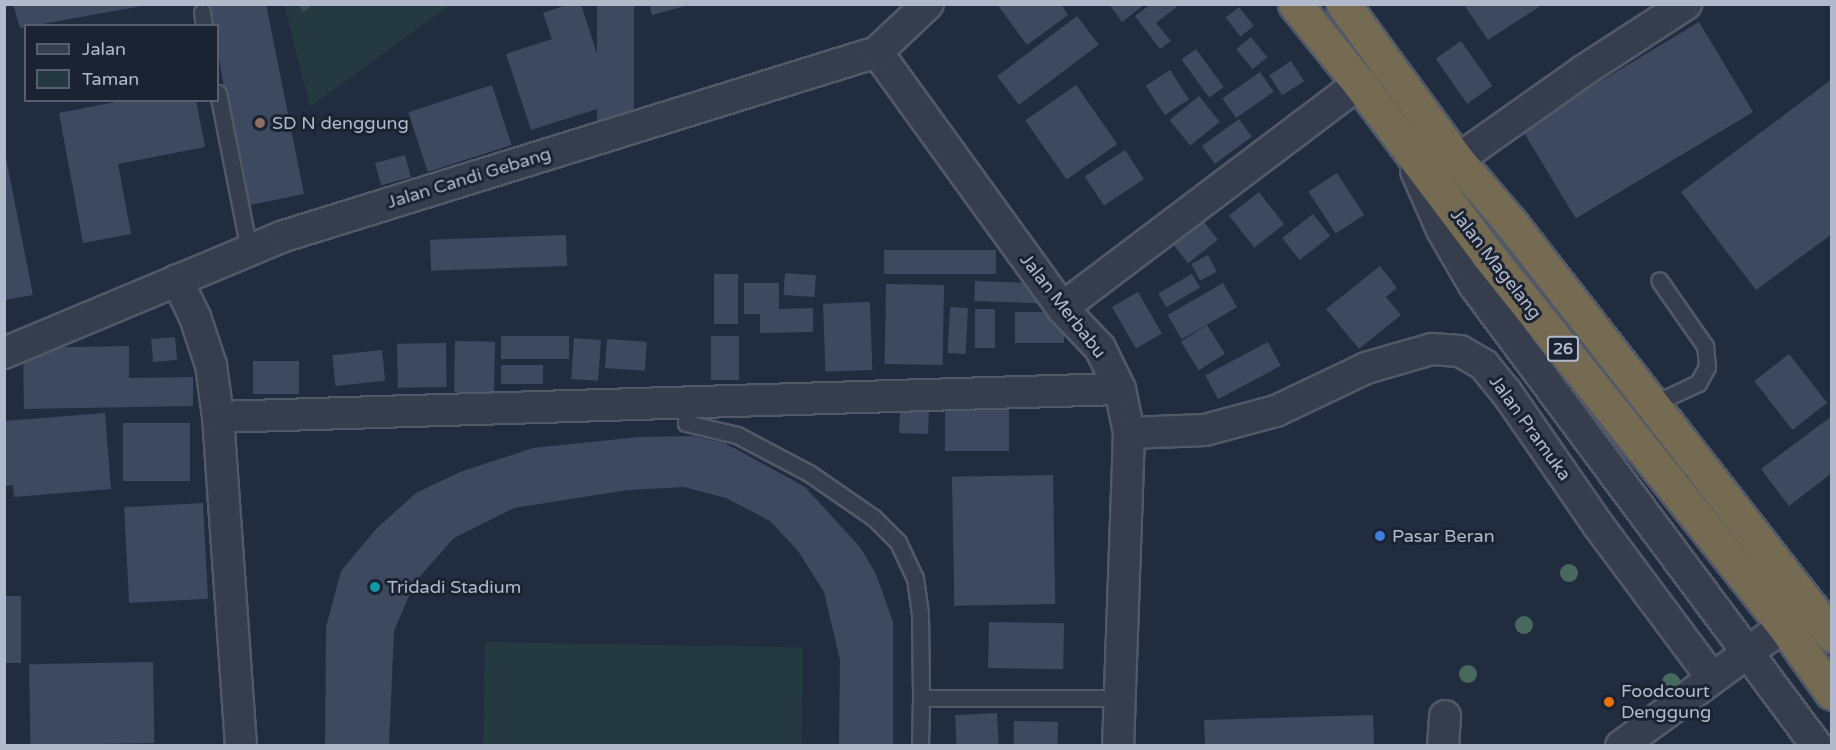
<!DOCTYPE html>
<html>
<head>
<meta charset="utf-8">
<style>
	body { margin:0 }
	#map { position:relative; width:1836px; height:750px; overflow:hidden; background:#222c3f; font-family:"Varela Round",sans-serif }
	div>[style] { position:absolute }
	.green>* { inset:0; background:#243a40; transform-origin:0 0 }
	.building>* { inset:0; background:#3d495f; transform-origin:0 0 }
	.roads { filter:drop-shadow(2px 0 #515969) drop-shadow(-2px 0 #515969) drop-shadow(0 2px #515969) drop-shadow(0 -2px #515969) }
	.lane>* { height:15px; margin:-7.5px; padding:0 7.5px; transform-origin:7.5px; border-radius:7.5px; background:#363e4e }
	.street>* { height:30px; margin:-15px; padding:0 15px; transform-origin:15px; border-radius:15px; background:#363e4e }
	.highway>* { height:33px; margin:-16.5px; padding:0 16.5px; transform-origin:16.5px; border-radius:16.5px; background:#756a52 }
	.trees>* { width:18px; height:18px; margin:-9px; border-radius:50%; background:#486a5e }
	.dots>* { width:16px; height:16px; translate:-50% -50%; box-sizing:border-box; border:3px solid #1b2333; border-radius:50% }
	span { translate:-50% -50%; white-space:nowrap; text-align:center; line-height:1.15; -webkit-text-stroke:6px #1b2333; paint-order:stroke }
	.shield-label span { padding:2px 4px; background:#1b2333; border:2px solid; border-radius:4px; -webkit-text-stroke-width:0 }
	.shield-label { font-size:16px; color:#b2b9ca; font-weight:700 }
	.poi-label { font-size:18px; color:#b2b9ca }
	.left { translate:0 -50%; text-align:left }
	.street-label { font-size:18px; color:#b2b9ca }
	.frame { position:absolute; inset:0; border:6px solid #b2b9ca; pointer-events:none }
	.legend { position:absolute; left:24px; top:24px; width:195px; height:78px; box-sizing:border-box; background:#1b2333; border:2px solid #575f6f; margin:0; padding:8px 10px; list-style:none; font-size:18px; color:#b2b9ca }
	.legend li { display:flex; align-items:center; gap:12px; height:30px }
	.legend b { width:30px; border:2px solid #575f6f }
</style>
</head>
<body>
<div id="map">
	<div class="green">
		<i style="clip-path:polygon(284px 4px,450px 5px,310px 107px)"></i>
		<i style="left:485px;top:642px;width:318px;height:103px;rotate:1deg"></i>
	</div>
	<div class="building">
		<i style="clip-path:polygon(13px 4px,141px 4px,142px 6px,20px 28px)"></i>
		<i style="clip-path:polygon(209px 4px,266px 4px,304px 194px,245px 206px,218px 53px,218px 26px,213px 26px)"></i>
		<i style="clip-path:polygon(298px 4px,314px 4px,303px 12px)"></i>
		<i style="clip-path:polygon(569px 4px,581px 4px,613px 104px,531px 130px,506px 54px,552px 39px,543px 13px)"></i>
		<i style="left:597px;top:4px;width:37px;height:117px"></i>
		<i style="clip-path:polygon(649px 4px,689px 4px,689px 5px,652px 15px)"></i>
		<i style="clip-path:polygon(997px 4px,1061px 4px,1068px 15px,1027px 45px)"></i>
		<i style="clip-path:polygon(1109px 4px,1145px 4px,1122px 22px)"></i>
		<i style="clip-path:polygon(1151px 4px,1175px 4px,1177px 7px,1156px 23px,1171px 41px,1160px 49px,1135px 16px)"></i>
		<i style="clip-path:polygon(1464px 5px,1542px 5px,1488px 40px)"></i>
		<i style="left:1239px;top:7px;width:24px;height:17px;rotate:52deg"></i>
		<i style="left:1077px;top:16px;width:36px;height:100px;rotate:53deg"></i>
		<i style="left:1699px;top:22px;width:105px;height:207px;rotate:59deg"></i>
		<i style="left:1251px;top:37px;width:26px;height:19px;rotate:51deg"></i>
		<i style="left:1461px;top:41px;width:55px;height:31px;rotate:55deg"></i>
		<i style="left:1196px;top:49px;width:47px;height:18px;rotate:54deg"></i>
		<i style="left:1291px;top:61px;width:24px;height:26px;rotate:57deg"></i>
		<i style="left:1170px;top:70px;width:35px;height:29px;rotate:57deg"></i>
		<i style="left:1260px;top:72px;width:24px;height:46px;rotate:55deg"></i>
		<i style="clip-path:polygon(1832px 79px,1832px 234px,1756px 290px,1681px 192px)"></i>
		<i style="left:492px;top:85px;width:63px;height:88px;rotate:72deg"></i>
		<i style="left:1076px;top:85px;width:72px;height:62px;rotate:55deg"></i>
		<i style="left:1199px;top:96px;width:33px;height:38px;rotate:51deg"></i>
		<i style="clip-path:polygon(125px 100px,196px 100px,205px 147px,118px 164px,131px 234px,83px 243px,59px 113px)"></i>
		<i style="left:1239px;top:119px;width:22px;height:46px;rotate:54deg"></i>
		<i style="clip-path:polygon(4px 148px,33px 295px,4px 300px)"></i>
		<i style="left:1125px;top:150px;width:35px;height:48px;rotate:57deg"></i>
		<i style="left:405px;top:155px;width:23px;height:31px;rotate:75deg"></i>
		<i style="left:1337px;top:173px;width:50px;height:34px;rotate:57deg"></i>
		<i style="left:1259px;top:192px;width:41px;height:38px;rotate:52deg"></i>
		<i style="left:1197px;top:213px;width:34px;height:38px;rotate:52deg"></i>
		<i style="left:1313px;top:214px;width:28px;height:39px;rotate:52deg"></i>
		<i style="left:566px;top:235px;width:31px;height:136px;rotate:88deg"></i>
		<i style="left:996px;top:250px;width:24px;height:112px;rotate:90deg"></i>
		<i style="left:1208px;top:255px;width:19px;height:19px;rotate:62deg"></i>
		<i style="clip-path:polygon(1380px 266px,1397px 288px,1386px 297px,1401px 315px,1359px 349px,1326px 309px)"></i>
		<i style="left:785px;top:273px;width:31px;height:22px;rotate:4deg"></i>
		<i style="left:714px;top:274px;width:24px;height:50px"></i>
		<i style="left:1192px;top:274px;width:16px;height:39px;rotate:60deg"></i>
		<i style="left:975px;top:281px;width:69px;height:20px;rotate:2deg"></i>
		<i style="clip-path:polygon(744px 283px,779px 283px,779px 309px,813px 308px,813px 332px,760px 333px,760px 314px,744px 314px)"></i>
		<i style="left:1223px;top:283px;width:28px;height:64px;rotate:60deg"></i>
		<i style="left:886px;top:284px;width:58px;height:80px;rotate:1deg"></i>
		<i style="left:1138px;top:292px;width:48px;height:30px;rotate:60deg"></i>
		<i style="left:870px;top:302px;width:68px;height:47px;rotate:88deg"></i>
		<i style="left:950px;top:307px;width:18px;height:46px;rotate:3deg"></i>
		<i style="left:975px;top:309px;width:20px;height:39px"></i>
		<i style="left:1015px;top:312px;width:49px;height:31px"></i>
		<i style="left:1207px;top:325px;width:34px;height:31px;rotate:58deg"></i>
		<i style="left:501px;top:336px;width:68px;height:23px"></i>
		<i style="left:711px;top:336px;width:28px;height:44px"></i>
		<i style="left:175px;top:337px;width:23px;height:24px;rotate:85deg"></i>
		<i style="left:574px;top:338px;width:27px;height:41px;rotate:4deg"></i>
		<i style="left:607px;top:339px;width:40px;height:29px;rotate:4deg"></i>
		<i style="left:455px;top:341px;width:40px;height:51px;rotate:1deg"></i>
		<i style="left:1268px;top:342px;width:27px;height:71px;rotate:62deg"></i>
		<i style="left:446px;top:343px;width:44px;height:49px;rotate:89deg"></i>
		<i style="clip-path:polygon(129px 346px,129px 378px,193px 377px,193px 406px,24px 409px,23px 348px)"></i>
		<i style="left:382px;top:350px;width:31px;height:50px;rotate:84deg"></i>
		<i style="left:1789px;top:354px;width:62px;height:44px;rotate:52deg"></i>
		<i style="left:253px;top:361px;width:46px;height:33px"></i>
		<i style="left:501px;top:365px;width:42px;height:19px"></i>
		<i style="left:945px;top:405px;width:64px;height:46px"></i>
		<i style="left:900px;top:408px;width:29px;height:25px;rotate:2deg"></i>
		<i style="clip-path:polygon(105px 413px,111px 489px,14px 497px,13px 485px,4px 486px,4px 421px)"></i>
		<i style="clip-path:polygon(1832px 416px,1832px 473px,1789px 506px,1761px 469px)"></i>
		<i style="left:123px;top:423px;width:67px;height:58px"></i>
		<i style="clip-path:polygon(693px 436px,725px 443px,805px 487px,860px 547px,876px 574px,893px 622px,893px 746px,839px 746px,840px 660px,824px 592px,798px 551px,770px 521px,726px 498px,684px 487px,628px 490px,514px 508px,454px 538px,415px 582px,394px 631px,389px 746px,325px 746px,326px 627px,341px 571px,376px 529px,416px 493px,460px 472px,533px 448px,639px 437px)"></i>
		<i style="left:1053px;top:475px;width:129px;height:101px;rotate:89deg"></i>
		<i style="left:203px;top:503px;width:96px;height:79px;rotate:87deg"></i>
		<i style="left:4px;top:596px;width:17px;height:67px"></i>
		<i style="left:989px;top:622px;width:75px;height:46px;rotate:1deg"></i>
		<i style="left:153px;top:662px;width:81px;height:124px;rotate:89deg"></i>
		<i style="left:997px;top:713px;width:33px;height:42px;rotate:87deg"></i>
		<i style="clip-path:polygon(1373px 715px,1374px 746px,1205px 746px,1204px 720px)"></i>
		<i style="left:1014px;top:721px;width:44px;height:25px;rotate:1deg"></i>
	</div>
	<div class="roads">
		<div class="lane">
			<i style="left:202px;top:12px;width:14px;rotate:82deg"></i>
			<i style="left:218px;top:93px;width:160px;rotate:78.8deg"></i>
			<i style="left:687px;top:402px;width:21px;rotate:93deg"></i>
			<i style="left:686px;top:423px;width:52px;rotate:13.2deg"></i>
			<i style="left:737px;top:435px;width:81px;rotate:27.8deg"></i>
			<i style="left:809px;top:473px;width:79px;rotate:34.7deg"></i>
			<i style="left:874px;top:518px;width:34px;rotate:45deg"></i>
			<i style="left:898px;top:542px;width:40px;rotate:65deg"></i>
			<i style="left:915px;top:578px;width:36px;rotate:82deg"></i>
			<i style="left:920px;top:614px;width:84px;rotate:89.3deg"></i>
			<i style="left:1653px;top:404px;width:50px;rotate:-25deg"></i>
			<i style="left:1698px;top:383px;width:18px;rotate:-61deg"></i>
			<i style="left:1707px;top:367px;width:21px;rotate:-95deg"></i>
			<i style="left:1705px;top:346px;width:80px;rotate:-124.9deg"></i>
			<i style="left:920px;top:746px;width:48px;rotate:-88.8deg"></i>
			<i style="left:921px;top:698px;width:199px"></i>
		</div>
		<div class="street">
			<i style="left:877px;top:52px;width:316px;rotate:54.1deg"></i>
			<i style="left:1062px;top:308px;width:55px;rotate:46.5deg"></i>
			<i style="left:1100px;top:348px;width:46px;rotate:64deg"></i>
			<i style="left:1120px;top:389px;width:45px;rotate:78.4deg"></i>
			<i style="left:1129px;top:433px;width:313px;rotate:92deg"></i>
			<i style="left:1457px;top:160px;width:154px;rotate:-35.2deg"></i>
			<i style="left:1583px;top:71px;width:123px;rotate:-33deg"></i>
			<i style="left:1416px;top:171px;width:64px;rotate:66.2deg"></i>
			<i style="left:1442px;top:230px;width:64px;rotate:59.8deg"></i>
			<i style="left:1474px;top:285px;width:575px;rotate:53.35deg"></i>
			<i style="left:177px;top:280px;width:41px;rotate:64.1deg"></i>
			<i style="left:195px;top:317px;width:51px;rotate:71.6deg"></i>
			<i style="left:211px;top:365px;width:52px;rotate:82.3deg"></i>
			<i style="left:218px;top:417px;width:330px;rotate:86deg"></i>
			<i style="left:1062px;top:308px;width:373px;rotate:-37.1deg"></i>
			<i style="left:4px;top:353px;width:303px;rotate:-22.7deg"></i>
			<i style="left:284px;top:236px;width:621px;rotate:-17.24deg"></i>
			<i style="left:877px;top:52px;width:70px;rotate:-43.3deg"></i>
			<i style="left:218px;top:417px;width:902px;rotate:-1.78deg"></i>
			<i style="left:1129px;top:433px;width:76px;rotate:-2.3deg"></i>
			<i style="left:1205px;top:430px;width:73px;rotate:-15deg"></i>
			<i style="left:1276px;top:411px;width:100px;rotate:-25.5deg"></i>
			<i style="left:1366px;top:368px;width:69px;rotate:-16.1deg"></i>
			<i style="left:1432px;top:349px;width:28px;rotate:4deg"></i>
			<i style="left:1460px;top:351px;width:28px;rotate:30deg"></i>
			<i style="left:1484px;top:365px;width:36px;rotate:51deg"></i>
			<i style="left:1507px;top:393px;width:160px;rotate:55.4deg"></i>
			<i style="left:1598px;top:525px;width:191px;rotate:53.3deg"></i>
			<i style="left:1443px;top:746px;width:30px;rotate:-86deg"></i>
			<i style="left:1621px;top:746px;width:202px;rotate:-36.4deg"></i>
		</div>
		<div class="highway">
			<i style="left:1295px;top:4px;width:102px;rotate:51deg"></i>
			<i style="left:1359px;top:83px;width:215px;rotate:53.1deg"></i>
			<i style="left:1488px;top:255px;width:475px;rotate:51.4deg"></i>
			<i style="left:1784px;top:626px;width:82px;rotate:54.4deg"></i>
			<i style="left:1343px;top:4px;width:193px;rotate:53.8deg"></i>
			<i style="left:1457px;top:160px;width:82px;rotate:49.5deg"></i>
			<i style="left:1510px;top:222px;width:524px;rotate:52.06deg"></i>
		</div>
	</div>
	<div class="trees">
		<i style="left:1569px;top:573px"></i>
		<i style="left:1524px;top:625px"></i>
		<i style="left:1468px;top:674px"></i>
		<i style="left:1671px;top:682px"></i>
	</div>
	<div class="dots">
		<i style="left:260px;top:123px;background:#8d6e63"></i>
		<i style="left:1380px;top:536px;background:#3f7fe0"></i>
		<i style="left:375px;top:587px;background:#0f9aa8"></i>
		<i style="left:1609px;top:702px;background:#e8710a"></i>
	</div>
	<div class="shield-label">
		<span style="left:1563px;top:349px">26</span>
	</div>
	<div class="poi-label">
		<span class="left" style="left:272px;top:123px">SD N denggung</span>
		<span class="left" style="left:1392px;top:536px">Pasar Beran</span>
		<span class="left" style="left:387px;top:587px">Tridadi Stadium</span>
		<span class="left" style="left:1621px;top:702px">Foodcourt<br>Denggung</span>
	</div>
	<div class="street-label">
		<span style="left:469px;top:178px;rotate:-17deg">Jalan Candi Gebang</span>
		<span style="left:1496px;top:264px;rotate:52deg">Jalan Magelang</span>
		<span style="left:1063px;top:306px;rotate:52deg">Jalan Merbabu</span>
		<span style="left:1530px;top:428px;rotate:54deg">Jalan Pramuka</span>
	</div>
	<div class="frame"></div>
	<ul class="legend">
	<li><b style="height:8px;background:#363e4e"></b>Jalan</li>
	<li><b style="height:16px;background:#243a40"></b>Taman</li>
	</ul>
</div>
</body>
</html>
